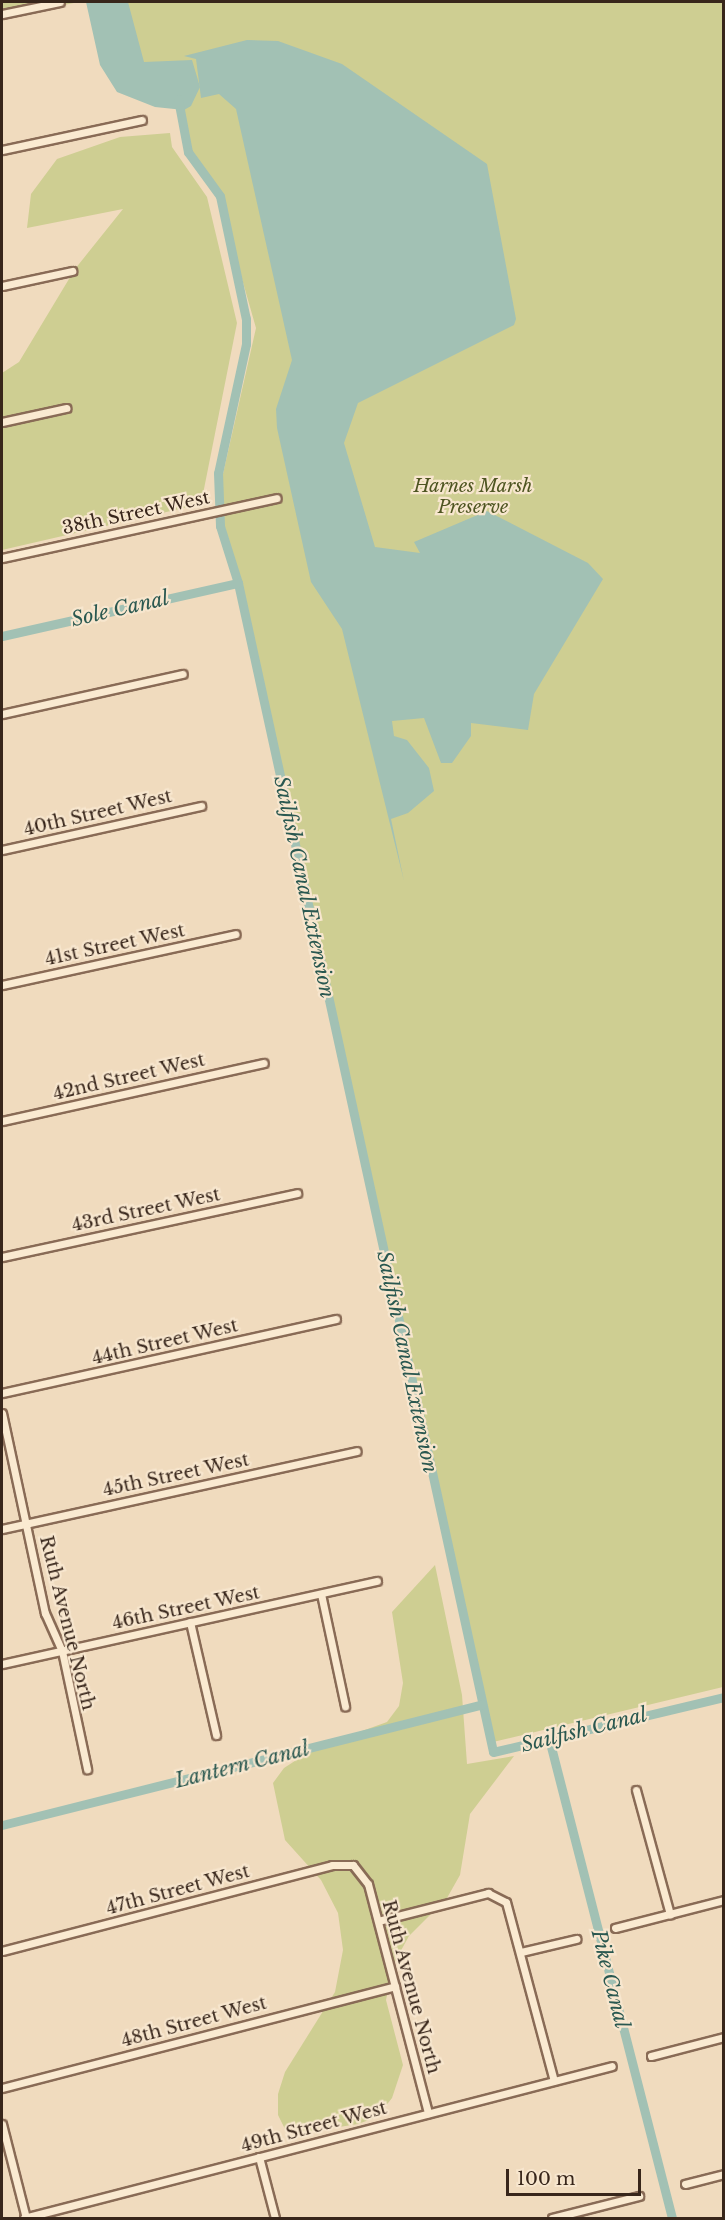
<!DOCTYPE html>
<html>
<head>
<meta charset="utf-8">
<style>
	body { margin:0 }
	#map { position:relative; width:725px; height:2220px; overflow:hidden; background:#f0dbbe; font-family:"Libre Baskerville",serif }
	div>[style] { position:absolute }
	.green>* { inset:0; background:#cece92 }
	.water>* { inset:0; background:#a2c1b4 }
	.canal>* { height:9px; margin:-4.5px; padding:0 4.5px; transform-origin:4.5px; border-radius:4.5px; background:#a2c1b4 }
	.roads { filter:drop-shadow(2px 0 #896b56) drop-shadow(-2px 0 #896b56) drop-shadow(0 2px #896b56) drop-shadow(0 -2px #896b56) }
	.minor>* { height:7px; margin:-3.5px; padding:0 3.5px; transform-origin:3.5px; border-radius:3.5px; background:#faead1 }
	span { translate:-50% -50%; white-space:nowrap; text-align:center; line-height:1.15; -webkit-text-stroke:4.5px #f7e6ce; paint-order:stroke }
	.park-label { font-size:18px; color:#4e5521; font-style:italic }
	.street-label { font-size:18px; color:#38261b }
	.water-label { font-size:20px; color:#2a5850; font-style:italic }
	.frame { position:absolute; inset:0; border:3px solid #38261b; pointer-events:none }
	.scale { position:absolute; left:506px; top:2169px; width:135px; height:27px; box-sizing:border-box; border:3px solid #38261b; border-top:0; padding-left:8px; font-size:18px; line-height:21px; white-space:nowrap; color:#38261b; -webkit-text-stroke:4px #f7e6ce; paint-order:stroke }
</style>
</head>
<body>
<div id="map">
	<div class="green">
		<i style="clip-path:polygon(2px 2px,79px 2px,2px 17px)"></i>
		<i style="clip-path:polygon(116px 2px,723px 2px,723px 1687px,493px 1742px,218px 496px,256px 328px,218px 195px,187px 143px,172px 74px,130px 64px)"></i>
		<i style="clip-path:polygon(170px 133px,172px 147px,207px 197px,237px 323px,201px 504px,2px 550px,2px 373px,19px 362px,75px 269px,123px 209px,27px 228px,31px 194px,57px 159px,120px 137px)"></i>
		<i style="clip-path:polygon(435px 1565px,462px 1695px,467px 1764px,514px 1756px,470px 1814px,460px 1875px,447px 1898px,409px 1936px,394px 1963px,386px 2000px,403px 2065px,392px 2098px,377px 2117px,358px 2124px,295px 2134px,285px 2129px,278px 2115px,278px 2094px,285px 2072px,335px 1992px,343px 1950px,338px 1913px,321px 1880px,285px 1840px,273px 1783px,284px 1768px,315px 1748px,387px 1722px,399px 1706px,403px 1683px,392px 1612px)"></i>
	</div>
	<div class="water">
		<i style="clip-path:polygon(86px 2px,128px 2px,144px 62px,192px 60px,200px 87px,191px 106px,184px 110px,155px 107px,117px 92px,100px 65px)"></i>
		<i style="clip-path:polygon(247px 40px,278px 41px,342px 64px,487px 164px,516px 319px,514px 325px,358px 403px,344px 443px,375px 547px,420px 553px,414px 542px,487px 511px,588px 563px,603px 579px,534px 694px,528px 730px,471px 723px,471px 736px,452px 763px,441px 763px,424px 718px,392px 721px,394px 736px,407px 740px,429px 768px,434px 791px,408px 813px,391px 819px,404px 881px,342px 629px,311px 582px,277px 428px,276px 409px,292px 360px,236px 109px,219px 94px,201px 98px,196px 59px,184px 56px)"></i>
	</div>
	<div class="canal">
		<i style="left:178px;top:99px;width:54px;rotate:79.3deg"></i>
		<i style="left:188px;top:152px;width:54px;rotate:54deg"></i>
		<i style="left:220px;top:196px;width:126px;rotate:78.1deg"></i>
		<i style="left:246px;top:319px;width:25px;rotate:90deg"></i>
		<i style="left:246px;top:344px;width:132px;rotate:102.2deg"></i>
		<i style="left:218px;top:473px;width:53px;rotate:87.8deg"></i>
		<i style="left:220px;top:526px;width:60px;rotate:72.5deg"></i>
		<i style="left:238px;top:583px;width:1196px;rotate:77.69deg"></i>
		<i style="left:493px;top:1752px;width:237px;rotate:-13.4deg"></i>
		<i style="left:2px;top:636px;width:242px;rotate:-12.7deg"></i>
		<i style="left:549px;top:1739px;width:495px;rotate:75.6deg"></i>
		<i style="left:2px;top:1825px;width:495px;rotate:-14.1deg"></i>
	</div>
	<div class="roads">
		<div class="minor">
			<i style="left:2px;top:14px;width:59px;rotate:-11.7deg"></i>
			<i style="left:2px;top:150px;width:143px;rotate:-12.1deg"></i>
			<i style="left:2px;top:286px;width:72px;rotate:-12.1deg"></i>
			<i style="left:2px;top:422px;width:66px;rotate:-12.3deg"></i>
			<i style="left:2px;top:558px;width:281px;rotate:-12.3deg"></i>
			<i style="left:2px;top:714px;width:185px;rotate:-12.5deg"></i>
			<i style="left:2px;top:850px;width:204px;rotate:-12.5deg"></i>
			<i style="left:2px;top:985px;width:239px;rotate:-12.3deg"></i>
			<i style="left:2px;top:1121px;width:268px;rotate:-12.5deg"></i>
			<i style="left:2px;top:1257px;width:302px;rotate:-12.2deg"></i>
			<i style="left:2px;top:1393px;width:342px;rotate:-12.5deg"></i>
			<i style="left:2px;top:1413px;width:205px;rotate:77.9deg"></i>
			<i style="left:45px;top:1613px;width:42px;rotate:65.9deg"></i>
			<i style="left:62px;top:1651px;width:121px;rotate:78deg"></i>
			<i style="left:2px;top:1529px;width:363px;rotate:-12.4deg"></i>
			<i style="left:321px;top:1594px;width:115px;rotate:77.9deg"></i>
			<i style="left:190px;top:1622px;width:116px;rotate:77deg"></i>
			<i style="left:2px;top:1664px;width:384px;rotate:-12.5deg"></i>
			<i style="left:636px;top:1790px;width:129px;rotate:74.7deg"></i>
			<i style="left:378px;top:1921px;width:114px;rotate:-14.3deg"></i>
			<i style="left:488px;top:1893px;width:20px;rotate:27deg"></i>
			<i style="left:506px;top:1902px;width:185px;rotate:75deg"></i>
			<i style="left:615px;top:1928px;width:113px;rotate:-14.4deg"></i>
			<i style="left:2px;top:1951px;width:341px;rotate:-14.6deg"></i>
			<i style="left:332px;top:1865px;width:21px"></i>
			<i style="left:353px;top:1865px;width:24px;rotate:52deg"></i>
			<i style="left:368px;top:1884px;width:237px;rotate:75.3deg"></i>
			<i style="left:521px;top:1952px;width:57px;rotate:-13.3deg"></i>
			<i style="left:651px;top:2056px;width:75px;rotate:-14.6deg"></i>
			<i style="left:2px;top:2088px;width:406px;rotate:-14.5deg"></i>
			<i style="left:2px;top:2124px;width:97px;rotate:75.7deg"></i>
			<i style="left:259px;top:2157px;width:63px;rotate:75.3deg"></i>
			<i style="left:685px;top:2184px;width:40px;rotate:-14.4deg"></i>
			<i style="left:24px;top:2218px;width:607px;rotate:-14.49deg"></i>
			<i style="left:552px;top:2218px;width:90px;rotate:-14.2deg"></i>
		</div>
	</div>
	<div class="park-label">
		<span style="left:473px;top:497px">Harnes Marsh<br>Preserve</span>
	</div>
	<div class="street-label">
		<span style="left:136px;top:513px;rotate:-12deg">38th Street West</span>
		<span style="left:98px;top:813px;rotate:-13deg">40th Street West</span>
		<span style="left:115px;top:945px;rotate:-12deg">41st Street West</span>
		<span style="left:129px;top:1077px;rotate:-13deg">42nd Street West</span>
		<span style="left:146px;top:1210px;rotate:-12deg">43rd Street West</span>
		<span style="left:165px;top:1342px;rotate:-13deg">44th Street West</span>
		<span style="left:176px;top:1475px;rotate:-12deg">45th Street West</span>
		<span style="left:186px;top:1608px;rotate:-12deg">46th Street West</span>
		<span style="left:67px;top:1623px;rotate:76deg">Ruth Avenue North</span>
		<span style="left:178px;top:1890px;rotate:-15deg">47th Street West</span>
		<span style="left:411px;top:1987px;rotate:75deg">Ruth Avenue North</span>
		<span style="left:194px;top:2022px;rotate:-15deg">48th Street West</span>
		<span style="left:314px;top:2127px;rotate:-15deg">49th Street West</span>
	</div>
	<div class="water-label">
		<span style="left:120px;top:609px;rotate:-13deg">Sole Canal</span>
		<span style="left:304px;top:887px;rotate:78deg">Sailfish Canal Extension</span>
		<span style="left:407px;top:1362px;rotate:78deg">Sailfish Canal Extension</span>
		<span style="left:584px;top:1730px;rotate:-14deg">Sailfish Canal</span>
		<span style="left:242px;top:1765px;rotate:-14deg">Lantern Canal</span>
		<span style="left:610px;top:1979px;rotate:76deg">Pike Canal</span>
	</div>
	<div class="frame"></div>
	<div class="scale">100 m</div>
</div>
</body>
</html>
